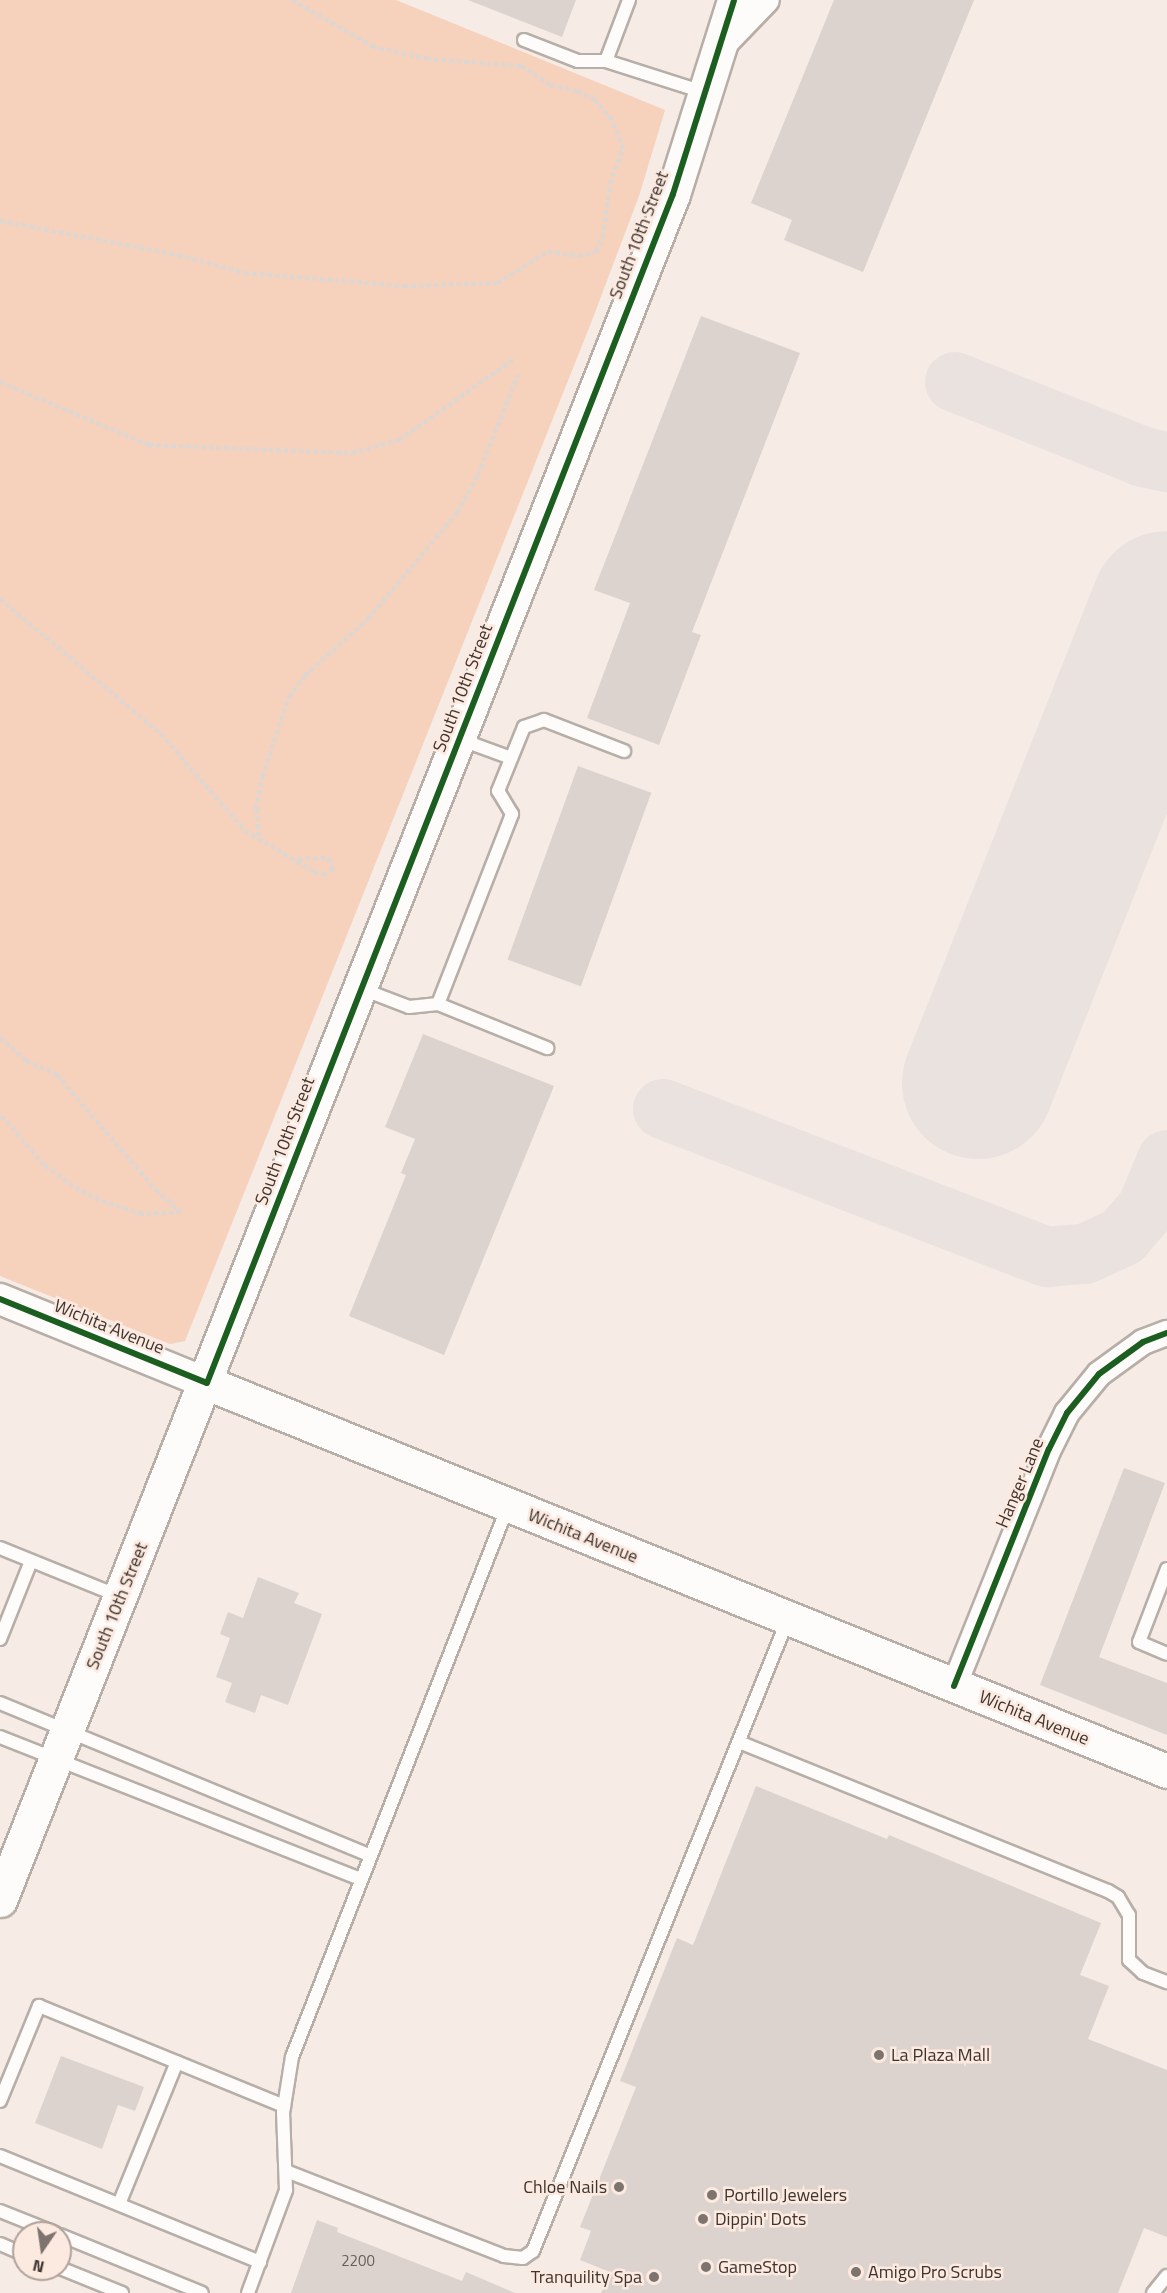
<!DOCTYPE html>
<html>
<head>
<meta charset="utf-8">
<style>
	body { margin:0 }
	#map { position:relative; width:1167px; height:2293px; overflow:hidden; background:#f6ebe5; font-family:"Titillium Web",sans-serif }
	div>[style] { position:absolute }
	.green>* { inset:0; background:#f6d1bc }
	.taxiway>* { height:60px; margin:-30px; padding:0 30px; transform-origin:30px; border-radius:30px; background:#e9e2de }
	.runway>* { height:152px; margin:-76px; padding:0 76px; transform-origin:76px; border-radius:76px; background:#e9e2de }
	.building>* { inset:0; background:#ddd3ce; transform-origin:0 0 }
	.path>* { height:4px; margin-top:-2px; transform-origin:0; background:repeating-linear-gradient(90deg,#dad7d5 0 4.5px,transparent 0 7.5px) }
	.roads { filter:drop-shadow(2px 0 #b7aea8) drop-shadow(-2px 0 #b7aea8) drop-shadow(0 2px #b7aea8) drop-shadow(0 -2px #b7aea8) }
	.service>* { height:12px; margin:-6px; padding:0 6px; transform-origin:6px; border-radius:6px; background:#fefcfb }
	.minor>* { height:24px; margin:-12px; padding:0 12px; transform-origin:12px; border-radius:12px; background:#fefcfb }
	.tertiary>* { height:30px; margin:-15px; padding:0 15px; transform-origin:15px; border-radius:15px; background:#fefcfb }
	.secondary>* { height:33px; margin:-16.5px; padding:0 16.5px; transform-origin:16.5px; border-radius:16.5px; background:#fefcfb }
	.primary>* { height:33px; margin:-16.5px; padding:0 16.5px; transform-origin:16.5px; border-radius:16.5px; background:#fefcfb }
	.cycleway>* { height:6px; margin:-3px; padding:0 3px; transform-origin:3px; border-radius:3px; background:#1b5e20 }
	.dots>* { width:16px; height:16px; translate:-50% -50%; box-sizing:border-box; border:3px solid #fce9df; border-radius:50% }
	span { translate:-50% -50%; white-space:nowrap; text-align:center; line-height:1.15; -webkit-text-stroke:5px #fce9df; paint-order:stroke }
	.number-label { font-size:15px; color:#675e58 }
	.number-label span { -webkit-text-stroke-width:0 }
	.street-label { font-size:18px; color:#3d342f }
	.poi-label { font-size:18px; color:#3d342f }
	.left { translate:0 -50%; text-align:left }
	.right { translate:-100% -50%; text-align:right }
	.north { position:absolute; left:12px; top:2221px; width:60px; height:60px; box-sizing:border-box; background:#fce9df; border:2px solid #b0a199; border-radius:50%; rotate:193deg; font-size:16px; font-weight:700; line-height:24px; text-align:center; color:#3d342f }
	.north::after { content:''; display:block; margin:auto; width:21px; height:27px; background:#7e746f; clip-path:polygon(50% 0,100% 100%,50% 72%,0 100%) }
</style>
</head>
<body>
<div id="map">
	<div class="green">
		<i style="clip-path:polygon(0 0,396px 0,665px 110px,639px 196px,591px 323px,185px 1341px,170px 1344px,0 1276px)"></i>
	</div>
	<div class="taxiway">
		<i style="left:955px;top:382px;width:202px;rotate:21.7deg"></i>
		<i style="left:1143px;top:457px;width:25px;rotate:12deg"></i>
		<i style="left:663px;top:1109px;width:412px;rotate:21.1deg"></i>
		<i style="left:1047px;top:1257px;width:38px;rotate:-5deg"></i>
		<i style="left:1085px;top:1254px;width:41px;rotate:-24.7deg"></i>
		<i style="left:1122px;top:1237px;width:38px;rotate:-49deg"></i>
		<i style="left:1147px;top:1208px;width:52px;rotate:-67.4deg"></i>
	</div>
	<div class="runway">
		<i style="left:978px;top:1083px;width:512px;rotate:-68.34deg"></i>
	</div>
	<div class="building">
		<i style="clip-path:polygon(468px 0,576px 0,562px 37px)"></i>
		<i style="clip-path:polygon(834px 0,974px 0,863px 272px,784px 240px,792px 220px,751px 203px)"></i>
		<i style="clip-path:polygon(701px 316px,800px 353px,692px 632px,701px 635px,659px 745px,587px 718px,630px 603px,594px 590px)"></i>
		<i style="left:578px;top:766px;width:78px;height:206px;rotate:20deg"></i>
		<i style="clip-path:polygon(423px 1034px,554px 1086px,444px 1355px,349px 1316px,406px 1175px,401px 1173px,415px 1139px,385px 1127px)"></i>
		<i style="clip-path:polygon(1124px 1468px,1165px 1483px,1099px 1657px,1167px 1683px,1167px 1735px,1040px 1685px)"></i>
		<i style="clip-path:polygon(258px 1577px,299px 1593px,294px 1603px,322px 1614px,288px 1705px,261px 1695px,255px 1713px,225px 1702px,232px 1683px,216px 1677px,230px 1638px,220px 1634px,228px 1612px,243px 1618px)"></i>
		<i style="clip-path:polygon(756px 1786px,887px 1839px,889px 1835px,1101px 1923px,1080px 1975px,1109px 1986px,1088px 2039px,1167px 2070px,1167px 2237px,1144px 2228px,1118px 2293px,601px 2293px,610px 2272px,580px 2260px,591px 2231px,580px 2227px,636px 2087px,620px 2081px,677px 1938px,693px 1945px)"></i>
		<i style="clip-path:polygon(61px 2056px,144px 2087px,135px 2111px,118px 2105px,102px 2149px,35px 2123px)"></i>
		<i style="clip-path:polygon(317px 2220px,338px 2228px,337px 2232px,462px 2281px,466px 2272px,515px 2293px,291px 2293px)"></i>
	</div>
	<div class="path">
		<i style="left:0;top:221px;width:181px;rotate:10.8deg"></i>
		<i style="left:178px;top:255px;width:69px;rotate:15deg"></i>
		<i style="left:245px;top:273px;width:160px;rotate:4.7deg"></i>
		<i style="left:404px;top:286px;width:93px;rotate:-1.8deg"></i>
		<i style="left:497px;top:283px;width:60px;rotate:-31.3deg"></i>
		<i style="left:548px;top:252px;width:31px;rotate:7deg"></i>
		<i style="left:579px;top:256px;width:17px;rotate:-13deg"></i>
		<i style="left:596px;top:252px;width:17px;rotate:-65deg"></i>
		<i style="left:603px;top:237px;width:53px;rotate:-82.5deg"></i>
		<i style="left:610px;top:184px;width:37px;rotate:-70deg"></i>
		<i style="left:623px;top:149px;width:31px;rotate:-111deg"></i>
		<i style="left:612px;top:120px;width:26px;rotate:-130deg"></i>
		<i style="left:595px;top:100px;width:20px;rotate:-153deg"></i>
		<i style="left:577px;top:91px;width:28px;rotate:-167deg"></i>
		<i style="left:550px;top:85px;width:35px;rotate:-147deg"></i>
		<i style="left:521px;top:66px;width:93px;rotate:-175.7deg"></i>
		<i style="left:428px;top:59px;width:55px;rotate:-167.5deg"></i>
		<i style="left:374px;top:47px;width:95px;rotate:-150.2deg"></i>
		<i style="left:0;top:382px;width:162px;rotate:22.9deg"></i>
		<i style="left:149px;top:445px;width:203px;rotate:2.3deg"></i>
		<i style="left:352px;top:453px;width:49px;rotate:-15.5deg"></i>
		<i style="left:399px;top:440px;width:139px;rotate:-35.1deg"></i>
		<i style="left:0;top:599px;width:210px;rotate:40deg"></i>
		<i style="left:161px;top:734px;width:128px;rotate:49.1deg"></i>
		<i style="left:245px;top:831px;width:80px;rotate:30.7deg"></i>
		<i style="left:314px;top:872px;width:9px;rotate:18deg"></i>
		<i style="left:323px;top:875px;width:11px;rotate:-27deg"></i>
		<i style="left:333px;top:870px;width:9px;rotate:-103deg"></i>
		<i style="left:331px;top:861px;width:7px;rotate:-153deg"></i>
		<i style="left:325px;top:858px;width:30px;rotate:178deg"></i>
		<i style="left:259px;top:836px;width:27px;rotate:-96deg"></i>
		<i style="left:256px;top:809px;width:33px;rotate:-79deg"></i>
		<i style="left:262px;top:777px;width:84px;rotate:-71.4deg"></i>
		<i style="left:289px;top:697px;width:26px;rotate:-53deg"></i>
		<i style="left:305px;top:676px;width:85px;rotate:-42.1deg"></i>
		<i style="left:368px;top:619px;width:138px;rotate:-50deg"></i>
		<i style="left:457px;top:513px;width:43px;rotate:-61.1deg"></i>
		<i style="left:478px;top:475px;width:108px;rotate:-68.2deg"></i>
		<i style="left:0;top:1038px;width:35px;rotate:41deg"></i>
		<i style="left:26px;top:1061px;width:34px;rotate:24deg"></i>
		<i style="left:57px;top:1075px;width:152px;rotate:49.3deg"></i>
		<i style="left:156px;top:1190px;width:33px;rotate:41deg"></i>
		<i style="left:181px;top:1212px;width:39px;rotate:177deg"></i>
		<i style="left:142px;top:1214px;width:45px;rotate:-162deg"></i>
		<i style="left:99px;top:1200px;width:30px;rotate:-152deg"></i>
		<i style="left:73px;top:1186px;width:36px;rotate:-144deg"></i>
		<i style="left:44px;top:1165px;width:67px;rotate:-130.8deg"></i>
	</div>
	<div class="roads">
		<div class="service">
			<i style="left:629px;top:0;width:65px;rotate:110.7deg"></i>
			<i style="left:606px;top:61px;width:102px;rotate:17.7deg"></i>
			<i style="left:524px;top:40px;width:58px;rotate:21.3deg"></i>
			<i style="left:578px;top:61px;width:28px"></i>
			<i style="left:459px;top:739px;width:55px;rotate:20.1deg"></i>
			<i style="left:362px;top:989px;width:50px;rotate:21deg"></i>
			<i style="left:409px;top:1007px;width:29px;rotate:-6deg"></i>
			<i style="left:438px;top:1004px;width:118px;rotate:22deg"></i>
			<i style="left:438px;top:1004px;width:204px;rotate:-68.7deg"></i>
			<i style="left:512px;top:814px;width:27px;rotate:-121deg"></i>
			<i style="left:498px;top:791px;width:69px;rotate:-67.9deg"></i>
			<i style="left:524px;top:727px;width:21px;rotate:-19deg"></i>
			<i style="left:544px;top:720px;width:86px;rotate:21.2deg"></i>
			<i style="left:0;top:1548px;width:128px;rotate:22deg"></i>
			<i style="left:1167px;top:1569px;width:78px;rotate:111deg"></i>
			<i style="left:1139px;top:1642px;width:30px;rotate:23deg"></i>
			<i style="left:0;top:1639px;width:84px;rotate:-68.3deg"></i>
			<i style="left:0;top:1703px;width:399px;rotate:22.4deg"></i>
			<i style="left:0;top:1737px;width:387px;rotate:21.5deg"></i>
			<i style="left:739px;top:1742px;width:398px;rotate:22deg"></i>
			<i style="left:1108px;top:1891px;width:12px;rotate:31deg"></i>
			<i style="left:1118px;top:1897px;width:21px;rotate:59deg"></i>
			<i style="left:1129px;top:1915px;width:45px;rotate:90deg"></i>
			<i style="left:1129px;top:1960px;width:19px;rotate:43deg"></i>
			<i style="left:1143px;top:1973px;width:26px;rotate:21deg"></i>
			<i style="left:0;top:2101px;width:103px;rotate:-67.7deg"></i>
			<i style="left:39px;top:2006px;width:265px;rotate:22.2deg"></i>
			<i style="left:0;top:2156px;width:281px;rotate:22.2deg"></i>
			<i style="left:286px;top:2171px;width:234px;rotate:21.3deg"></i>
			<i style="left:504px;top:2256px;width:19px;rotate:6deg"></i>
			<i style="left:523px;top:2258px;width:12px;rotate:-35deg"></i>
			<i style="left:533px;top:2251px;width:682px;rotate:-68.03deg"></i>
			<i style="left:119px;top:2204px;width:153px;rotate:-67.8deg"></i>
			<i style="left:0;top:2211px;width:59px;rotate:21.8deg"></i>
			<i style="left:60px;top:2235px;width:153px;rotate:22.2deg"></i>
			<i style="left:0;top:2244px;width:26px;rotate:23deg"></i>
			<i style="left:60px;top:2268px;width:67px;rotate:22deg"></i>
			<i style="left:248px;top:2293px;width:110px;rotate:-69.7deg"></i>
			<i style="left:286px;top:2190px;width:77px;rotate:-92.2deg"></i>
			<i style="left:283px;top:2113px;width:57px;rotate:-80.9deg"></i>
			<i style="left:292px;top:2057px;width:592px;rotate:-68.59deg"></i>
			<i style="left:1153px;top:2293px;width:22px;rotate:-51deg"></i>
		</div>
		<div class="minor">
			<i style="left:721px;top:48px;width:66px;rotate:-46.2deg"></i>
			<i style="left:954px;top:1686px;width:255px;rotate:-68.2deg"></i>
			<i style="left:1049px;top:1449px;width:40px;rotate:-63.4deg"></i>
			<i style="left:1067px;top:1413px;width:50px;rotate:-50.6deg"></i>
			<i style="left:1099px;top:1374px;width:54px;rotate:-36deg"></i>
			<i style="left:1143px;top:1342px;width:26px;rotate:-21deg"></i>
		</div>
		<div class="tertiary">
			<i style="left:0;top:1299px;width:223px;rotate:22.1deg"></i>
		</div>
		<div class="secondary">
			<i style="left:207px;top:1383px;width:1035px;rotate:22.01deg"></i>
		</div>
		<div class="primary">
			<i style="left:0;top:1900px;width:1834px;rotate:-68.47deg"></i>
			<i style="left:673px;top:194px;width:203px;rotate:-72.5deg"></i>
		</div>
	</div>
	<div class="cycleway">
		<i style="left:0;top:1299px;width:223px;rotate:22.1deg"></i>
		<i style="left:207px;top:1383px;width:1277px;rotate:-68.6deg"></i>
		<i style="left:673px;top:194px;width:203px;rotate:-72.5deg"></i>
		<i style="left:954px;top:1686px;width:255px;rotate:-68.2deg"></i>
		<i style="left:1049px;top:1449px;width:40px;rotate:-63.4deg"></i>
		<i style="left:1067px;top:1413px;width:50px;rotate:-50.6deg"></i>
		<i style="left:1099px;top:1374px;width:54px;rotate:-36deg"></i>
		<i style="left:1143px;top:1342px;width:26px;rotate:-21deg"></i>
	</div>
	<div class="dots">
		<i style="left:879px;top:2055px;background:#7e746f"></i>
		<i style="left:619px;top:2187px;background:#7e746f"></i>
		<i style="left:712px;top:2195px;background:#7e746f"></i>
		<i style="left:703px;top:2219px;background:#7e746f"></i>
		<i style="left:706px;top:2267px;background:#7e746f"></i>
		<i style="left:856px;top:2272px;background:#7e746f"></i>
		<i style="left:654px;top:2277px;background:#7e746f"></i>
	</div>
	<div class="number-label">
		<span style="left:358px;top:2261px">2200</span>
	</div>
	<div class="street-label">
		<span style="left:639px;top:235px;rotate:-69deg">South 10th Street</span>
		<span style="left:463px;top:688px;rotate:-69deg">South 10th Street</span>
		<span style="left:285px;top:1141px;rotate:-69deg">South 10th Street</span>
		<span style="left:109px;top:1327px;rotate:22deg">Wichita Avenue</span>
		<span style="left:1020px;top:1483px;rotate:-67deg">Hanger Lane</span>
		<span style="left:583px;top:1536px;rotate:22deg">Wichita Avenue</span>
		<span style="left:117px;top:1606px;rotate:-68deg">South 10th Street</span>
		<span style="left:1034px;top:1718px;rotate:22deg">Wichita Avenue</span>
	</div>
	<div class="poi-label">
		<span class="left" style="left:891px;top:2055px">La Plaza Mall</span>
		<span class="right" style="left:607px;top:2187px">Chloe Nails</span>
		<span class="left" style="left:724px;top:2195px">Portillo Jewelers</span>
		<span class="left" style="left:715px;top:2219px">Dippin' Dots</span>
		<span class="left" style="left:718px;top:2267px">GameStop</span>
		<span class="left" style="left:868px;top:2272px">Amigo Pro Scrubs</span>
		<span class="right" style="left:642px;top:2277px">Tranquility Spa</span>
	</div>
	<div class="north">N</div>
</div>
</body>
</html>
